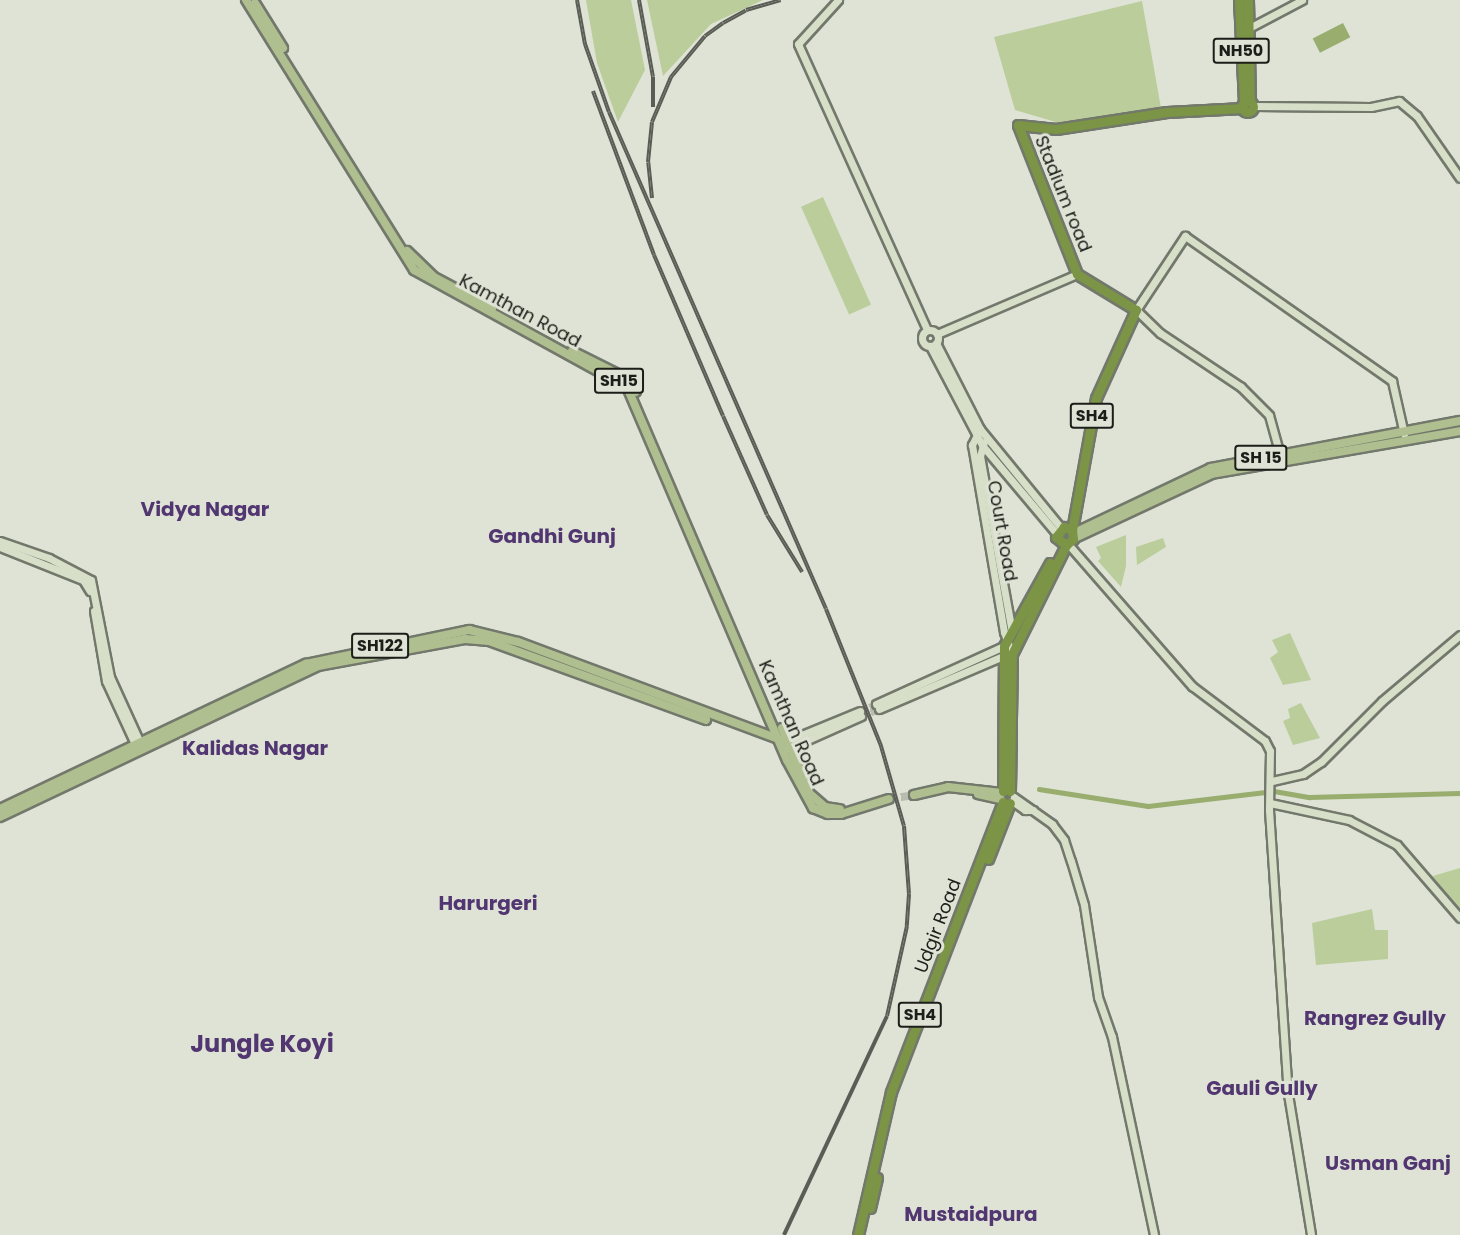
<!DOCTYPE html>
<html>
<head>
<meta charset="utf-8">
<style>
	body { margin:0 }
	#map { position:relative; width:1460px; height:1235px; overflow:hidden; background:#dee3d5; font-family:Poppins,sans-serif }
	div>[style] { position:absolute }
	.green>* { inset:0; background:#bbcd9b; transform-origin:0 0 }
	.water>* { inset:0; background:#98ad6e; transform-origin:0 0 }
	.canal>* { height:4.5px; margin:-2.25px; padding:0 2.25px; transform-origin:2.25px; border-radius:2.25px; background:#98ad6e }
	.secondary-tunnel>* { height:7px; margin-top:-3.5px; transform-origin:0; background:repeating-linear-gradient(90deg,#b7bcaf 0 7px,transparent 0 10.5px) }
	.primary-tunnel>* { height:8px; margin-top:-4px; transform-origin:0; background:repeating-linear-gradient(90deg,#b7bcaf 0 8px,transparent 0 12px) }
	.roads { filter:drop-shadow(2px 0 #73786c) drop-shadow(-2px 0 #73786c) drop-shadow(0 2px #73786c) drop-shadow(0 -2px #73786c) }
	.secondary>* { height:7px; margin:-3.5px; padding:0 3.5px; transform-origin:3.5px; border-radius:3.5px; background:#d7dfc8 }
	.secondary>.ring { margin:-3.5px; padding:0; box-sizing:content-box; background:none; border:7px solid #d7dfc8; border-radius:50% }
	.primary>* { height:8px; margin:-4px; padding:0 4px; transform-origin:4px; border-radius:4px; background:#b0bf90 }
	.highway>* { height:9px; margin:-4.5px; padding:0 4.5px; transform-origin:4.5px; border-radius:4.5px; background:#7b9446 }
	.highway>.ring { margin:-4.5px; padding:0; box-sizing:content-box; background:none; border:9px solid #7b9446; border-radius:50% }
	.rail>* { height:4px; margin-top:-2px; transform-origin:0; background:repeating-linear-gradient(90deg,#dee3d5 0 4.5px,#5a5d55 0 9px); box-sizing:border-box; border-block:2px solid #5a5d55 }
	span { translate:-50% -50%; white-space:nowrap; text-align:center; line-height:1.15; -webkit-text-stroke:6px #dee3d5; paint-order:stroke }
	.shield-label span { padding:2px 4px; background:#dee3d5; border:2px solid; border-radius:4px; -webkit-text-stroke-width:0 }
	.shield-label { font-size:16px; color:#1c1e19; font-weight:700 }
	.street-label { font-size:18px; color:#1c1e19 }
	.neighbourhood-label { font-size:20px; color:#523671; font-weight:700 }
	.district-label { font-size:24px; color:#523671; font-weight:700 }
</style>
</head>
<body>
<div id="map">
	<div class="green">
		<i style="clip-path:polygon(586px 0,631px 0,645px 70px,618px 122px,597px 63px)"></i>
		<i style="clip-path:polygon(647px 0,763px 0,711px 24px,663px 76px)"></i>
		<i style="clip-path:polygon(1142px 1px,1161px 108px,1059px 123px,1015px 110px,994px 37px)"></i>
		<i style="left:823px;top:197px;width:118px;height:24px;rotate:66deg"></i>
		<i style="clip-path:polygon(1126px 535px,1126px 566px,1121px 587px,1098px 561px,1101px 558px,1096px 547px)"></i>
		<i style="clip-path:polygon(1163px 538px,1166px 547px,1137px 565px,1136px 547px)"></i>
		<i style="clip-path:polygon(1290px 633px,1311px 680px,1283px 685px,1270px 658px,1278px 652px,1272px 640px)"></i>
		<i style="clip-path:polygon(1301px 703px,1320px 738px,1293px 745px,1283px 721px,1290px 718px,1288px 709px)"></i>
		<i style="clip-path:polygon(1460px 868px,1460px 913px,1426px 878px)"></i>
		<i style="clip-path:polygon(1372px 909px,1375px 930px,1388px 930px,1388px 959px,1316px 965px,1312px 923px)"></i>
	</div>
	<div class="water">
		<i style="left:1343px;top:23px;width:16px;height:34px;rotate:63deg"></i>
	</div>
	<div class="canal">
		<i style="left:1039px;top:789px;width:110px;rotate:8.9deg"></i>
		<i style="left:1148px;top:806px;width:118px;rotate:-6.8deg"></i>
		<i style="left:1274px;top:791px;width:36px;rotate:10deg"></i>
		<i style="left:1309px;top:797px;width:151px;rotate:-1.5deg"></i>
	</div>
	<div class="secondary-tunnel">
		<i style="left:860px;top:711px;width:17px;rotate:-24deg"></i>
		<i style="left:861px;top:716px;width:19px;rotate:-21deg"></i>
	</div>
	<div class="primary-tunnel">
		<i style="left:889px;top:799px;width:25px;rotate:-9deg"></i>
	</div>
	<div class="roads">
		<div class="secondary">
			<i style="left:838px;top:0;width:59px;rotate:132.3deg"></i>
			<i style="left:798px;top:44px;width:314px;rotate:65.7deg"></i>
			<i style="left:1249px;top:28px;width:60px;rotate:-27.8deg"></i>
			<i style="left:1254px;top:106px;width:117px;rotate:0.5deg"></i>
			<i style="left:1371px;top:107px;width:29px;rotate:-12deg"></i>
			<i style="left:1399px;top:101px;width:23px;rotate:40deg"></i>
			<i style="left:1417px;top:116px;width:75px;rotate:55.3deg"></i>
			<i class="ring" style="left:922px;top:330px;width:9px;height:9px"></i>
			<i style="left:937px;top:334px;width:152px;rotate:-23.2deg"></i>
			<i style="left:936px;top:343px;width:97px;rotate:62.9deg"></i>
			<i style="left:980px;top:429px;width:128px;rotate:50.7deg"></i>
			<i style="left:930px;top:346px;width:112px;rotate:62.3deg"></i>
			<i style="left:982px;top:445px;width:115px;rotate:49.9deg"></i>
			<i style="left:980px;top:429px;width:18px;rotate:117deg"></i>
			<i style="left:972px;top:445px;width:190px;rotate:80.3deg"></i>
			<i style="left:1004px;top:632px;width:23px;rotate:70deg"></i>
			<i style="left:984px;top:442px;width:15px;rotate:106deg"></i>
			<i style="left:980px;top:456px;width:179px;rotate:79.7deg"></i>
			<i style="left:1280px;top:455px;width:41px;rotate:-105.4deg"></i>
			<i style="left:1269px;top:415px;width:40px;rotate:-135deg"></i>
			<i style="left:1241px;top:387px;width:97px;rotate:-146.3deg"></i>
			<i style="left:1160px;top:333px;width:33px;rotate:-136deg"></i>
			<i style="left:1136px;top:310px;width:89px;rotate:-56.5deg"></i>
			<i style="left:1185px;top:236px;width:253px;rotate:35deg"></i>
			<i style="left:1392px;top:381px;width:54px;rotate:77.2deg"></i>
			<i style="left:0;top:541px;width:52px;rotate:19.1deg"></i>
			<i style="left:49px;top:558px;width:47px;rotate:27.6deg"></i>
			<i style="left:91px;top:580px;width:99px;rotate:78.9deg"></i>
			<i style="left:110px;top:677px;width:75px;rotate:65.5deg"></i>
			<i style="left:1068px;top:544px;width:189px;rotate:48.9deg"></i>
			<i style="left:1192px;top:686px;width:91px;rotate:37deg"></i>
			<i style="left:1265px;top:741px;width:11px;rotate:63deg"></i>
			<i style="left:1270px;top:751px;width:59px;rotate:91deg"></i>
			<i style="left:1269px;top:810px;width:285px;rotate:86.2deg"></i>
			<i style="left:1288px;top:1094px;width:143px;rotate:80.7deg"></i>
			<i style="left:0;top:547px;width:89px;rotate:21.7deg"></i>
			<i style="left:83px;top:580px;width:13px;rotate:58deg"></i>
			<i style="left:94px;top:611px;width:71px;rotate:80.3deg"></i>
			<i style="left:106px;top:681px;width:74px;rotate:65.2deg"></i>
			<i style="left:876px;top:704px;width:141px;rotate:-24.4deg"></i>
			<i style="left:879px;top:709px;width:135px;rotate:-23.1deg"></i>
			<i style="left:787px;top:741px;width:79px;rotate:-22.3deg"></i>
			<i style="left:787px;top:749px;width:81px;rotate:-24deg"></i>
			<i style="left:1272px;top:781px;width:32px;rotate:-13deg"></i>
			<i style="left:1303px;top:774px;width:22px;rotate:-34deg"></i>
			<i style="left:1321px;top:762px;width:86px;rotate:-45deg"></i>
			<i style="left:1382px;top:701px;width:102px;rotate:-40.2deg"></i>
			<i style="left:1014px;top:797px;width:47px;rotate:35.4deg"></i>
			<i style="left:1052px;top:824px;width:20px;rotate:53deg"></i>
			<i style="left:1064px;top:840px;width:22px;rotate:72deg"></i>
			<i style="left:1071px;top:861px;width:46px;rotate:73.5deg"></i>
			<i style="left:1084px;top:905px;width:93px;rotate:81.3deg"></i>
			<i style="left:1098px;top:997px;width:42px;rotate:70.7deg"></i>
			<i style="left:1112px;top:1037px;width:202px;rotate:78deg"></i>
			<i style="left:1012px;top:801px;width:16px;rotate:35deg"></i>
			<i style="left:1025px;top:810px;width:8px"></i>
			<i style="left:1270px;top:803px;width:81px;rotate:12.1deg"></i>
			<i style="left:1349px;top:820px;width:54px;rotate:27.5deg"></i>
			<i style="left:1397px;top:845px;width:96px;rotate:49.2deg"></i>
		</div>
		<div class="primary">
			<i style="left:246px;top:0;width:318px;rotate:58.1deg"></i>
			<i style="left:414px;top:270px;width:243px;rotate:28.8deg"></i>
			<i style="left:627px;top:387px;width:406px;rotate:66.8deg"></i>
			<i style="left:787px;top:760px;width:55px;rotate:61.6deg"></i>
			<i style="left:813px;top:808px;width:16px;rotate:22deg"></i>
			<i style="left:828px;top:814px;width:13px"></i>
			<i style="left:841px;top:814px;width:50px;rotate:-17.4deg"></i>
			<i style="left:255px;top:3px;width:53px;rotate:58.1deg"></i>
			<i style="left:407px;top:251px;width:37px;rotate:44deg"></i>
			<i style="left:434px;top:277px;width:66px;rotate:28.1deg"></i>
			<i style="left:572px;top:351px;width:56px;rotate:26.6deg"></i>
			<i style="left:622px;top:376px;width:21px;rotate:49deg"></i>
			<i style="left:1074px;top:533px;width:152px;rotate:-25.4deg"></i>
			<i style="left:1211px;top:468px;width:253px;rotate:-10.7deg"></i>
			<i style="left:1073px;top:539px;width:153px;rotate:-25.1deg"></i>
			<i style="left:1212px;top:474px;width:252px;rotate:-9.8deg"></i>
			<i style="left:782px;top:728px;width:70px;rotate:67.4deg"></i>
			<i style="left:809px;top:793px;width:21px;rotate:41deg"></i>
			<i style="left:825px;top:807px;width:15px;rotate:8deg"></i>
			<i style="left:978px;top:794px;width:23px;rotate:13deg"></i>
			<i style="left:914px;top:795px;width:35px;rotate:-13deg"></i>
			<i style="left:948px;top:787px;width:54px;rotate:6.3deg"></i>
			<i style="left:0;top:809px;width:339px;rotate:-25.4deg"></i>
			<i style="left:306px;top:664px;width:167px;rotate:-11.8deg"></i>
			<i style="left:469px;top:630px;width:50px;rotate:13.8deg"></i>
			<i style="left:518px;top:642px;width:284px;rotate:20.4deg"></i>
			<i style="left:0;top:817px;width:352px;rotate:-25.4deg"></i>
			<i style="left:318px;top:666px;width:149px;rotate:-10.4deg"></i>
			<i style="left:465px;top:639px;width:24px;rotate:5deg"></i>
			<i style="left:489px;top:641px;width:231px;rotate:20deg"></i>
		</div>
		<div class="highway">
			<i style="left:1239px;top:0;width:103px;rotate:87.2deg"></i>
			<i style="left:1248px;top:0;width:101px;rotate:88.9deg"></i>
			<i class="ring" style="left:1242.5px;top:101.5px;width:2px;height:2px"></i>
			<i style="left:1136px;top:310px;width:69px;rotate:-148.6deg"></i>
			<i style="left:1077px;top:274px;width:160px;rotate:-111.6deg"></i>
			<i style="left:1018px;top:125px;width:38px;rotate:6deg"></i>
			<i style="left:1056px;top:129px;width:112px;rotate:-8.7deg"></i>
			<i style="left:1167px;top:112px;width:76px;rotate:-3deg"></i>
			<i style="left:1072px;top:530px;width:134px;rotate:-79.7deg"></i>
			<i style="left:1096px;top:398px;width:97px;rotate:-65.6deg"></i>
			<i style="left:1003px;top:791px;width:145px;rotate:-89.6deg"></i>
			<i style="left:1004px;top:646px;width:95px;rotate:-61deg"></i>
			<i style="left:1010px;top:791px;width:137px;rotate:-89.2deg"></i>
			<i style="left:1012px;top:654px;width:122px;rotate:-63.6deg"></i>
			<i style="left:1066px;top:545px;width:9px;rotate:-41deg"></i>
			<i style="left:1073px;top:539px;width:9px;rotate:-96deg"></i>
			<i style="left:1072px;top:530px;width:9px;rotate:-159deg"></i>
			<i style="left:1064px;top:527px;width:13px;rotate:129deg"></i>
			<i style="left:1056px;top:537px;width:13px;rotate:39deg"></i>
			<i style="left:988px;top:859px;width:60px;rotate:-68.6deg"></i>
			<i style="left:870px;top:1208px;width:31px;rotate:-77deg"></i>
			<i style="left:858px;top:1235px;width:147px;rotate:-77deg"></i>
			<i style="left:891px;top:1092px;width:311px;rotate:-68.9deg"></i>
		</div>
	</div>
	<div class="rail">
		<i style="left:577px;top:0;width:45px;rotate:79.7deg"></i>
		<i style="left:585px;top:44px;width:72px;rotate:70.6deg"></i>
		<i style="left:609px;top:112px;width:542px;rotate:66.41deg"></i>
		<i style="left:826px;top:609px;width:148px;rotate:68.1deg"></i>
		<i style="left:881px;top:746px;width:83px;rotate:74deg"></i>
		<i style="left:904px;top:826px;width:68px;rotate:85.8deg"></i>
		<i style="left:909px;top:894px;width:32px;rotate:94deg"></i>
		<i style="left:907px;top:926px;width:92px;rotate:102.5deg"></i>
		<i style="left:887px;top:1016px;width:242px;rotate:115.2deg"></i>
		<i style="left:639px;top:0;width:78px;rotate:79.7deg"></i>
		<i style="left:653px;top:77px;width:30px;rotate:90deg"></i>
		<i style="left:593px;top:91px;width:175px;rotate:69.6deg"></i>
		<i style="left:654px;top:255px;width:175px;rotate:66.8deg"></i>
		<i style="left:723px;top:416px;width:108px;rotate:66deg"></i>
		<i style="left:767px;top:515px;width:67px;rotate:58.4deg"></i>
		<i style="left:652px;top:198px;width:36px;rotate:-96deg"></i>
		<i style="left:648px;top:162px;width:40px;rotate:-84.3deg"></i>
		<i style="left:652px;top:122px;width:49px;rotate:-67.1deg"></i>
		<i style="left:671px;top:77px;width:53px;rotate:-50.3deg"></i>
		<i style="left:705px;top:36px;width:22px;rotate:-36deg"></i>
		<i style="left:723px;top:23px;width:26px;rotate:-29deg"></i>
		<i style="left:746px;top:10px;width:36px;rotate:-16deg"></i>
	</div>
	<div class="shield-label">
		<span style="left:1241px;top:51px">NH50</span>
		<span style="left:619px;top:381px">SH15</span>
		<span style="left:1092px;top:416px">SH4</span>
		<span style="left:1261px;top:458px">SH 15</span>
		<span style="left:380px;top:646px">SH122</span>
		<span style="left:920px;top:1015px">SH4</span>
	</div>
	<div class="street-label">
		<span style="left:1063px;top:194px;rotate:68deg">Stadium road</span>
		<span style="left:520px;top:311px;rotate:28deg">Kamthan Road</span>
		<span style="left:1002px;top:531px;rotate:80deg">Court Road</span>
		<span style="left:791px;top:723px;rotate:66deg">Kamthan Road</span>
		<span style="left:938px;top:926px;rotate:-69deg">Udgir Road</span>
	</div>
	<div class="neighbourhood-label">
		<span style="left:205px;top:509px">Vidya Nagar</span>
		<span style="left:552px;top:536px">Gandhi Gunj</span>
		<span style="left:255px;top:748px">Kalidas Nagar</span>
		<span style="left:488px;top:903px">Harurgeri</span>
		<span style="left:1375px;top:1018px">Rangrez Gully</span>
		<span style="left:1262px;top:1088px">Gauli Gully</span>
		<span style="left:1388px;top:1163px">Usman Ganj</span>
		<span style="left:971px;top:1214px">Mustaidpura</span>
	</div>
	<div class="district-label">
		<span style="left:262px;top:1044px">Jungle Koyi</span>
	</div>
</div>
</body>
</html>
